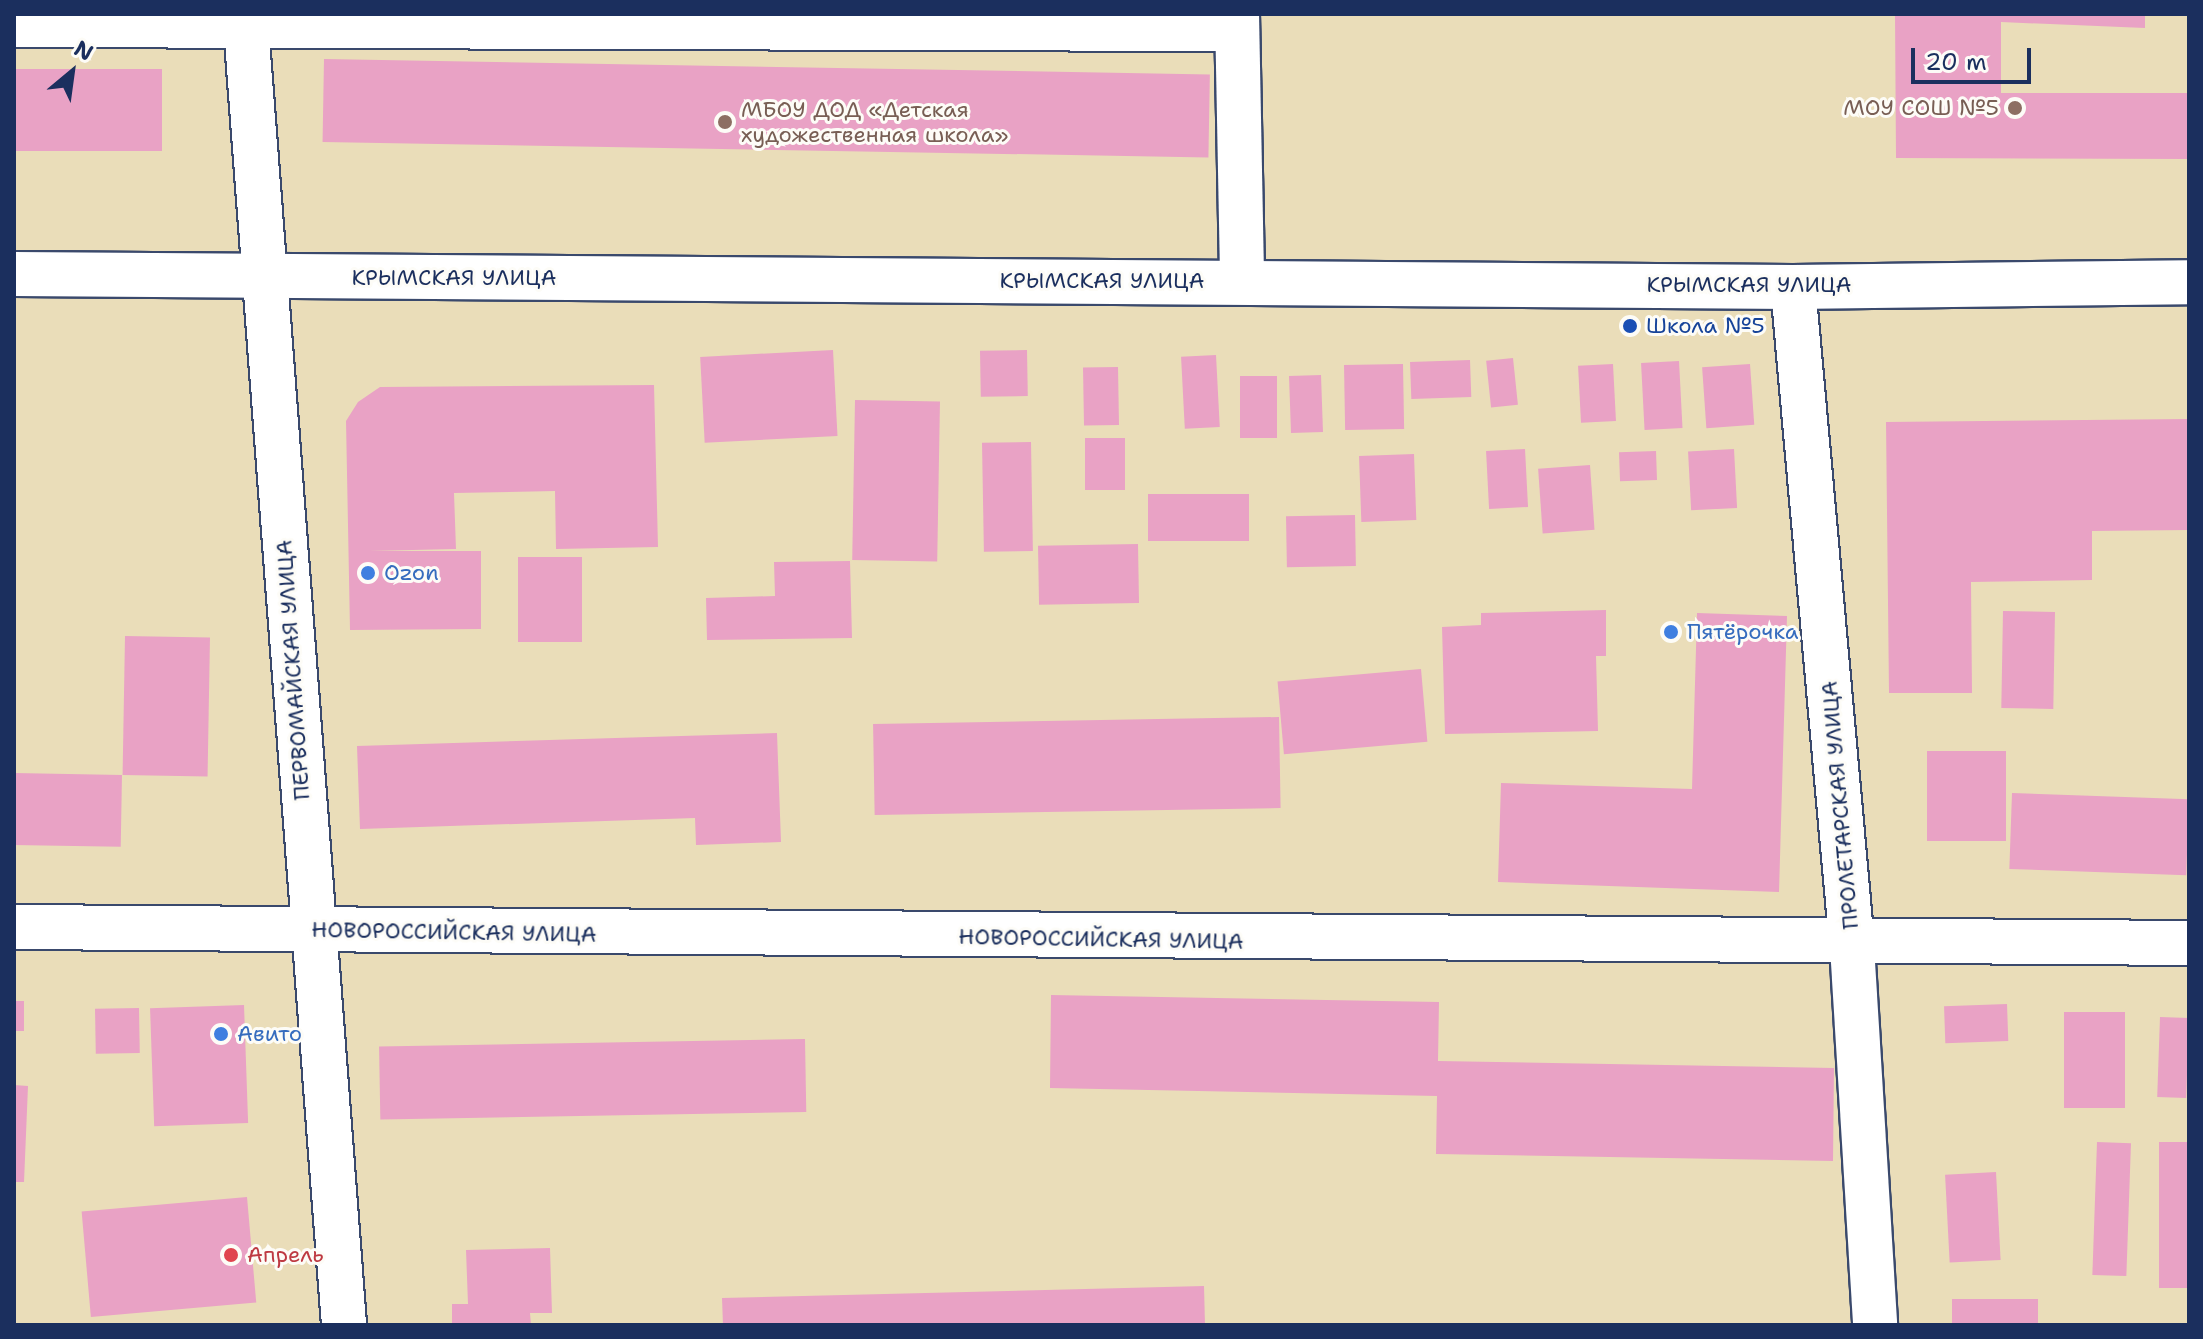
<!DOCTYPE html>
<html>
<head>
<meta charset="utf-8">
<style>
	body { margin:0 }
	#map { position:relative; width:2203px; height:1339px; overflow:hidden; background:#eaddb9; font-family:"Shantell Sans",sans-serif }
	div>[style] { position:absolute }
	.building>* { inset:0; background:#e9a2c5; transform-origin:0 0 }
	.roads { filter:drop-shadow(2px 0 #3a496c) drop-shadow(-2px 0 #3a496c) drop-shadow(0 2px #3a496c) drop-shadow(0 -2px #3a496c) }
	.minor>* { height:44px; margin:-22px; padding:0 22px; transform-origin:22px; border-radius:22px; background:#fff }
	.dots>* { width:22px; height:22px; translate:-50% -50%; box-sizing:border-box; border:4px solid #fdfcf7; border-radius:50% }
	span { translate:-50% -50%; white-space:nowrap; text-align:center; line-height:1.15; -webkit-text-stroke:6px #fdfcf7; paint-order:stroke }
	.education-label { font-size:22px; color:#785e54 }
	.right { translate:-100% -50%; text-align:right }
	.left { translate:0 -50%; text-align:left }
	.street-label { font-size:22px; color:#1b2f5e }
	.transit-label { font-size:22px; color:#164399 }
	.shop-label { font-size:22px; color:#366cbe }
	.health-label { font-size:22px; color:#be3a42 }
	.frame { position:absolute; inset:0; border:16px solid #1b2f5e; pointer-events:none }
	.north { position:absolute; left:32px; top:32px; width:80px; height:80px; -webkit-text-stroke:6px #fdfcf7; paint-order:stroke; rotate:29deg; font-size:22px; font-weight:700; line-height:32px; text-align:center; color:#1b2f5e }
	.north::after { content:''; display:block; margin:auto; width:28px; height:36px; background:#1b2f5e; clip-path:polygon(50% 0,100% 100%,50% 72%,0 100%) }
	.scale { position:absolute; left:1911px; top:48px; width:120px; height:36px; box-sizing:border-box; border:4px solid #1b2f5e; border-top:0; padding-left:10px; font-size:24px; line-height:28px; white-space:nowrap; color:#1b2f5e; -webkit-text-stroke:6px #fdfcf7; paint-order:stroke }
</style>
</head>
<body>
<div id="map">
	<div class="building">
		<i style="clip-path:polygon(1895px 14px,2145px 14px,2145px 28px,2001px 22px,2001px 93px,2189px 93px,2189px 159px,1896px 158px)"></i>
		<i style="left:324px;top:59px;width:886px;height:83px;rotate:1deg"></i>
		<i style="left:14px;top:69px;width:148px;height:82px"></i>
		<i style="left:833px;top:350px;width:86px;height:133px;rotate:87deg"></i>
		<i style="left:1027px;top:350px;width:46px;height:47px;rotate:89deg"></i>
		<i style="left:1216px;top:355px;width:72px;height:35px;rotate:87deg"></i>
		<i style="left:1513px;top:358px;width:47px;height:27px;rotate:84deg"></i>
		<i style="left:1470px;top:360px;width:37px;height:60px;rotate:88deg"></i>
		<i style="left:1679px;top:361px;width:67px;height:38px;rotate:87deg"></i>
		<i style="left:1403px;top:364px;width:65px;height:59px;rotate:89deg"></i>
		<i style="left:1613px;top:364px;width:57px;height:35px;rotate:87deg"></i>
		<i style="left:1750px;top:364px;width:61px;height:48px;rotate:86deg"></i>
		<i style="left:1118px;top:367px;width:58px;height:35px;rotate:89deg"></i>
		<i style="left:1321px;top:375px;width:57px;height:32px;rotate:88deg"></i>
		<i style="left:1240px;top:376px;width:37px;height:62px"></i>
		<i style="clip-path:polygon(654px 385px,658px 547px,556px 549px,555px 491px,454px 493px,456px 549px,369px 551px,481px 551px,481px 629px,350px 630px,346px 421px,358px 402px,380px 387px)"></i>
		<i style="left:855px;top:400px;width:85px;height:160px;rotate:1deg"></i>
		<i style="clip-path:polygon(2189px 419px,2189px 530px,2092px 531px,2092px 580px,1971px 582px,1972px 693px,1889px 693px,1886px 422px)"></i>
		<i style="left:1085px;top:438px;width:40px;height:52px"></i>
		<i style="left:1031px;top:442px;width:109px;height:49px;rotate:89deg"></i>
		<i style="left:1525px;top:449px;width:58px;height:39px;rotate:87deg"></i>
		<i style="left:1734px;top:449px;width:59px;height:46px;rotate:87deg"></i>
		<i style="left:1656px;top:451px;width:29px;height:37px;rotate:88deg"></i>
		<i style="left:1414px;top:454px;width:66px;height:55px;rotate:88deg"></i>
		<i style="left:1590px;top:465px;width:65px;height:52px;rotate:86deg"></i>
		<i style="left:1148px;top:494px;width:101px;height:47px"></i>
		<i style="left:1355px;top:515px;width:51px;height:69px;rotate:89deg"></i>
		<i style="left:1138px;top:544px;width:59px;height:100px;rotate:89deg"></i>
		<i style="left:518px;top:557px;width:64px;height:85px"></i>
		<i style="clip-path:polygon(850px 561px,852px 638px,707px 640px,706px 598px,775px 596px,774px 562px)"></i>
		<i style="clip-path:polygon(1606px 610px,1606px 656px,1596px 656px,1598px 731px,1445px 734px,1442px 627px,1481px 625px,1481px 613px)"></i>
		<i style="left:2003px;top:611px;width:52px;height:97px;rotate:1deg"></i>
		<i style="clip-path:polygon(1697px 613px,1787px 616px,1779px 892px,1498px 882px,1501px 783px,1692px 789px)"></i>
		<i style="left:125px;top:636px;width:85px;height:139px;rotate:1deg"></i>
		<i style="left:1421px;top:669px;width:73px;height:144px;rotate:85deg"></i>
		<i style="left:1279px;top:717px;width:91px;height:406px;rotate:89deg"></i>
		<i style="clip-path:polygon(777px 733px,781px 842px,696px 845px,695px 818px,360px 829px,357px 746px)"></i>
		<i style="left:1927px;top:751px;width:79px;height:90px"></i>
		<i style="left:14px;top:773px;width:108px;height:72px;rotate:1deg"></i>
		<i style="left:2012px;top:793px;width:177px;height:76px;rotate:2deg"></i>
		<i style="clip-path:polygon(1051px 995px,1439px 1002px,1438px 1061px,1834px 1068px,1833px 1161px,1436px 1154px,1437px 1096px,1050px 1088px)"></i>
		<i style="left:14px;top:1001px;width:10px;height:30px"></i>
		<i style="left:2007px;top:1004px;width:37px;height:63px;rotate:88deg"></i>
		<i style="left:244px;top:1005px;width:118px;height:94px;rotate:88deg"></i>
		<i style="left:139px;top:1008px;width:45px;height:44px;rotate:89deg"></i>
		<i style="left:2064px;top:1012px;width:61px;height:96px"></i>
		<i style="left:2160px;top:1017px;width:29px;height:80px;rotate:2deg"></i>
		<i style="left:805px;top:1039px;width:73px;height:426px;rotate:89deg"></i>
		<i style="clip-path:polygon(14px 1085px,28px 1086px,24px 1182px,14px 1182px)"></i>
		<i style="left:2097px;top:1142px;width:34px;height:133px;rotate:2deg"></i>
		<i style="left:2189px;top:1142px;width:146px;height:30px;rotate:90deg"></i>
		<i style="left:1996px;top:1172px;width:88px;height:51px;rotate:87deg"></i>
		<i style="left:247px;top:1197px;width:106px;height:166px;rotate:85deg"></i>
		<i style="clip-path:polygon(550px 1248px,552px 1313px,530px 1313px,531px 1325px,452px 1325px,452px 1304px,468px 1304px,466px 1250px)"></i>
		<i style="clip-path:polygon(1204px 1286px,1205px 1325px,723px 1325px,722px 1298px)"></i>
		<i style="left:2038px;top:1299px;width:26px;height:86px;rotate:90deg"></i>
	</div>
	<div class="roads">
		<div class="minor">
			<i style="left:245px;top:14px;width:1315px;rotate:85.68deg"></i>
			<i style="left:1237px;top:14px;width:268px;rotate:88.9deg"></i>
			<i style="left:14px;top:25px;width:1223px;rotate:0.19deg"></i>
			<i style="left:14px;top:274px;width:1779px;rotate:0.42deg"></i>
			<i style="left:1793px;top:287px;width:396px;rotate:-0.7deg"></i>
			<i style="left:1793px;top:287px;width:662px;rotate:84.88deg"></i>
			<i style="left:1852px;top:946px;width:380px;rotate:86.5deg"></i>
			<i style="left:14px;top:927px;width:2175px;rotate:0.42deg"></i>
		</div>
	</div>
	<div class="dots">
		<i style="left:2015px;top:108px;background:#8d6e63"></i>
		<i style="left:725px;top:122px;background:#8d6e63"></i>
		<i style="left:1630px;top:326px;background:#1a4fb4"></i>
		<i style="left:368px;top:573px;background:#3f7fe0"></i>
		<i style="left:1671px;top:632px;background:#3f7fe0"></i>
		<i style="left:221px;top:1034px;background:#3f7fe0"></i>
		<i style="left:231px;top:1255px;background:#e0444e"></i>
	</div>
	<div class="education-label">
		<span class="right" style="left:1999px;top:108px">МОУ СОШ №5</span>
		<span class="left" style="left:741px;top:122px">МБОУ ДОД «Детская<br>художественная школа»</span>
	</div>
	<div class="street-label">
		<span style="left:454px;top:278px">КРЫМСКАЯ УЛИЦА</span>
		<span style="left:1102px;top:281px">КРЫМСКАЯ УЛИЦА</span>
		<span style="left:1749px;top:285px">КРЫМСКАЯ УЛИЦА</span>
		<span style="left:293px;top:670px;rotate:-94deg">ПЕРВОМАЙСКАЯ УЛИЦА</span>
		<span style="left:1840px;top:805px;rotate:-95deg">ПРОЛЕТАРСКАЯ УЛИЦА</span>
		<span style="left:454px;top:932px;rotate:1deg">НОВОРОССИЙСКАЯ УЛИЦА</span>
		<span style="left:1101px;top:939px;rotate:1deg">НОВОРОССИЙСКАЯ УЛИЦА</span>
	</div>
	<div class="transit-label">
		<span class="left" style="left:1646px;top:326px">Школа №5</span>
	</div>
	<div class="shop-label">
		<span class="left" style="left:384px;top:573px">Ozon</span>
		<span class="left" style="left:1687px;top:632px">Пятёрочка</span>
		<span class="left" style="left:237px;top:1034px">Авито</span>
	</div>
	<div class="health-label">
		<span class="left" style="left:247px;top:1255px">Апрель</span>
	</div>
	<div class="frame"></div>
	<div class="north">N</div>
	<div class="scale">20 m</div>
</div>
</body>
</html>
